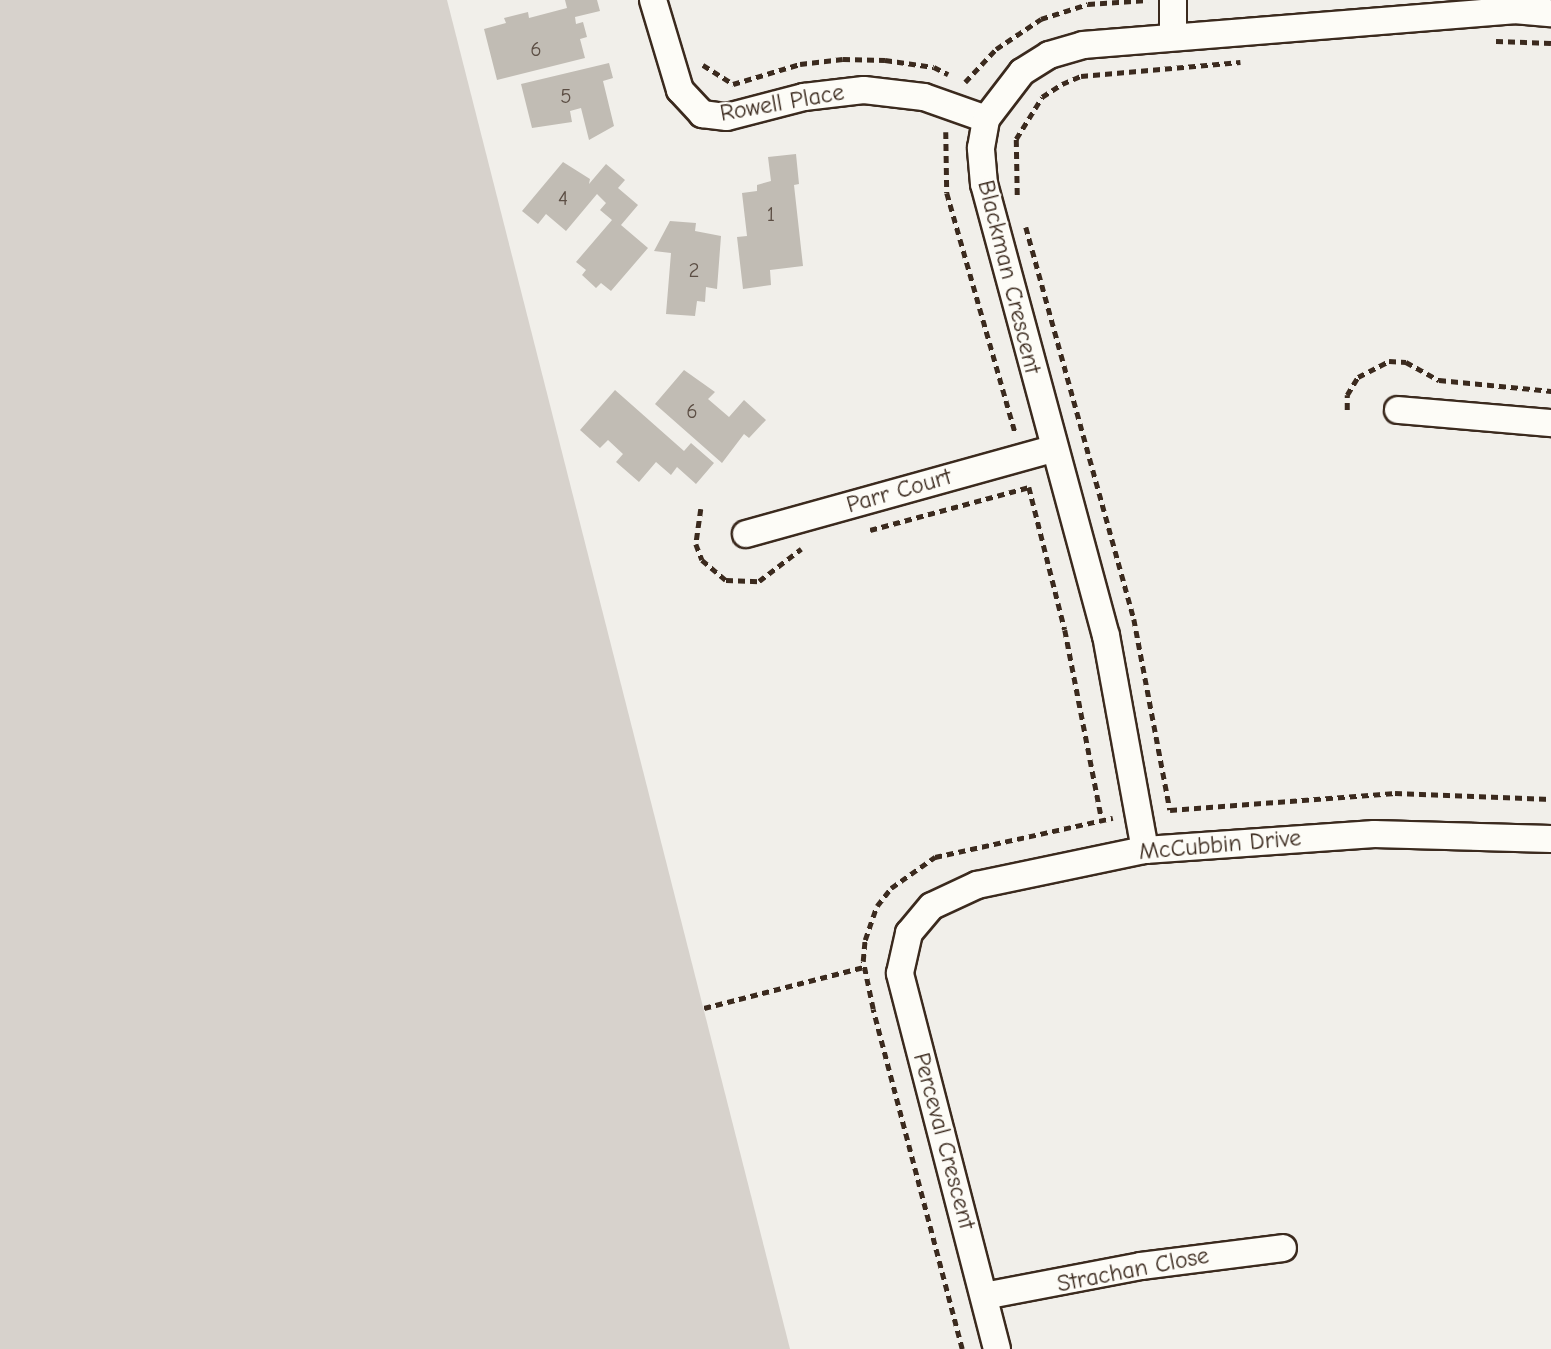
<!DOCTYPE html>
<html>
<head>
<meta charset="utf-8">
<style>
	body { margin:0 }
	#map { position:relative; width:1551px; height:1349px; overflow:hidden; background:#f1efea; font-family:"Comic Neue",sans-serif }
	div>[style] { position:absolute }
	.green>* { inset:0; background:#d7d2cc }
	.building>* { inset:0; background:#c1bcb4 }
	.path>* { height:4.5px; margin-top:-2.25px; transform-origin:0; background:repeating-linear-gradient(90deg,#3b2a1e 0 7px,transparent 0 12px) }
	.roads { filter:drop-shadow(2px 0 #3b2a1e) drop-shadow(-2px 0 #3b2a1e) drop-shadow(0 2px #3b2a1e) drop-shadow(0 -2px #3b2a1e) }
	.minor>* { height:26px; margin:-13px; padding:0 13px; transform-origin:13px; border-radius:13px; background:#fdfcf7 }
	span { translate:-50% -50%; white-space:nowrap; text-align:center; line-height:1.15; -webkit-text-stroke:5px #fdfcf7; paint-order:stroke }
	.number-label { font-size:21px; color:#5c4e44 }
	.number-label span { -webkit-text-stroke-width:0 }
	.street-label { font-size:24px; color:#3b2a1e }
</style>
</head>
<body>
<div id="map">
	<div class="green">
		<i style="clip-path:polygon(0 0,447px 0,790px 1349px,0 1349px)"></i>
	</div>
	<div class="building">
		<i style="clip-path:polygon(565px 0,597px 0,600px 11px,575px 17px,576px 24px,583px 22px,587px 37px,580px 39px,585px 58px,497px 80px,484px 29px,506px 23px,504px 18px,528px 12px,529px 18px,567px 8px)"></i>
		<i style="clip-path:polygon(609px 63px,613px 78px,603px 81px,614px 126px,589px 140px,581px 108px,570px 111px,572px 122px,532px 128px,521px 84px)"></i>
		<i style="clip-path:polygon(796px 154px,799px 184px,794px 185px,803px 266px,770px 270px,771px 285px,743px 289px,737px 237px,747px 236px,742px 193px,757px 191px,757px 185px,771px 181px,768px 157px)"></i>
		<i style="clip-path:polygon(563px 162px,590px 179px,589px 184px,606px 164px,625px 180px,618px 188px,638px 205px,621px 225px,648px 248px,611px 291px,601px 283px,596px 288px,582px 275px,586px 270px,576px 262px,612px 220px,600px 210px,606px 203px,597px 194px,566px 231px,546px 214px,538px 224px,522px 211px)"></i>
		<i style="clip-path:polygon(670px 221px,696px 223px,695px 231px,721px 236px,717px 289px,706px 287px,705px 302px,697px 301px,695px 316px,666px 314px,671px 253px,654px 251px)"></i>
		<i style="clip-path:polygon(684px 370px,715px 392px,708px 399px,729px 417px,744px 400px,766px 420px,749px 438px,744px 434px,722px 463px,655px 404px)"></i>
		<i style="clip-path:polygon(615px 390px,684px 451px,691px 443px,714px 463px,696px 484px,677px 467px,671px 475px,656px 462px,639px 482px,616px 462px,623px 454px,608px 440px,600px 448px,580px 430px)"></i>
	</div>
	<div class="path">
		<i style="left:1496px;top:41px;width:55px;rotate:2.1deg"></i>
		<i style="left:703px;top:65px;width:36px;rotate:32deg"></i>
		<i style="left:733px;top:84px;width:70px;rotate:-16.6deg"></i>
		<i style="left:800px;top:64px;width:43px;rotate:-6.6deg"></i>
		<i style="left:843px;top:59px;width:42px;rotate:1.4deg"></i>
		<i style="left:885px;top:60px;width:49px;rotate:8.1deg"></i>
		<i style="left:934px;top:67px;width:16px;rotate:27deg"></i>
		<i style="left:965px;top:82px;width:45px;rotate:-46.8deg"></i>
		<i style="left:996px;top:49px;width:54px;rotate:-33.7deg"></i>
		<i style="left:1041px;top:19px;width:49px;rotate:-17.7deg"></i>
		<i style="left:1088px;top:4px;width:60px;rotate:-3.8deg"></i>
		<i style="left:946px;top:132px;width:61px;rotate:89.1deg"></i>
		<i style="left:947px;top:193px;width:248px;rotate:74.1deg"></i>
		<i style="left:1017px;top:195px;width:56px;rotate:-91deg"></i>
		<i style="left:1016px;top:139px;width:49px;rotate:-58.2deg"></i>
		<i style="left:1042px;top:97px;width:24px;rotate:-33deg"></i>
		<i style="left:1062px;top:84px;width:21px;rotate:-23deg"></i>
		<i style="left:1081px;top:76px;width:160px;rotate:-5deg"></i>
		<i style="left:1026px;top:227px;width:407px;rotate:74.6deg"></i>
		<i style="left:1134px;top:619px;width:194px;rotate:79.3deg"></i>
		<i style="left:1347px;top:410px;width:15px;rotate:-90deg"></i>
		<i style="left:1347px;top:395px;width:21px;rotate:-59deg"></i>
		<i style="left:1358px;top:377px;width:35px;rotate:-27deg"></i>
		<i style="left:1389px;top:361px;width:17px;rotate:3deg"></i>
		<i style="left:1406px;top:362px;width:38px;rotate:29deg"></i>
		<i style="left:1439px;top:380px;width:113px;rotate:5.6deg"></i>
		<i style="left:701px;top:509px;width:35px;rotate:98deg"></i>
		<i style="left:696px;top:544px;width:17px;rotate:69deg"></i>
		<i style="left:702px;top:560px;width:31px;rotate:40deg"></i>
		<i style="left:726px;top:580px;width:33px;rotate:2deg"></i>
		<i style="left:759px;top:581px;width:53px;rotate:-37.3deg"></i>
		<i style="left:870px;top:530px;width:165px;rotate:-15.1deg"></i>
		<i style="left:1029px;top:487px;width:147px;rotate:75.9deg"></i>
		<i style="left:1065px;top:630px;width:195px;rotate:79deg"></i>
		<i style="left:1170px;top:810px;width:226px;rotate:-4.3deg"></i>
		<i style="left:1395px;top:793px;width:156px;rotate:2.2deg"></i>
		<i style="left:704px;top:1008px;width:165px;rotate:-14.4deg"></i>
		<i style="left:962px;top:1349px;width:351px;rotate:-104.7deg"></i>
		<i style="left:873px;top:1009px;width:49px;rotate:-101.8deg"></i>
		<i style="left:863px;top:961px;width:21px;rotate:-85deg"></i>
		<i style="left:865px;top:940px;width:36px;rotate:-71deg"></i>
		<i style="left:877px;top:906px;width:23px;rotate:-52deg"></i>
		<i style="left:891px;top:888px;width:54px;rotate:-35.2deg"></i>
		<i style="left:935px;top:857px;width:182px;rotate:-12.4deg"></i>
	</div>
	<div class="roads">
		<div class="minor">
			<i style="left:653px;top:0;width:94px;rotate:73.3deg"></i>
			<i style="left:680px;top:90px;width:33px;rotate:47deg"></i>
			<i style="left:702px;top:114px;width:25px;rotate:7deg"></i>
			<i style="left:727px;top:117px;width:80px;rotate:-14.6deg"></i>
			<i style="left:804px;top:97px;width:60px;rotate:-6.7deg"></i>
			<i style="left:864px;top:90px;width:60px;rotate:6.7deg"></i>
			<i style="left:924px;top:97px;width:66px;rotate:19.5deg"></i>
			<i style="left:1173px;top:0;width:34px;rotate:90deg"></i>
			<i style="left:1398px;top:410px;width:154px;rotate:4.9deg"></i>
			<i style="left:746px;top:534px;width:318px;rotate:-15.5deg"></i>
			<i style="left:1145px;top:850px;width:218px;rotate:-100.3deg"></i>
			<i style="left:1106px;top:636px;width:468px;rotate:-105.1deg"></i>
			<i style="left:984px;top:184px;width:36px;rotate:-95deg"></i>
			<i style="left:981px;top:148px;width:29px;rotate:-80deg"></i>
			<i style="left:986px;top:119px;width:59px;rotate:-52.5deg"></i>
			<i style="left:1022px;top:72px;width:32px;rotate:-32deg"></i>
			<i style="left:1049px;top:55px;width:35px;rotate:-16deg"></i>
			<i style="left:1083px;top:45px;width:432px;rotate:-4.6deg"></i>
			<i style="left:1514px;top:10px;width:37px;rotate:5deg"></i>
			<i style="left:984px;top:1296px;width:160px;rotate:-10.8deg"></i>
			<i style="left:1141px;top:1266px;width:143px;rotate:-7.2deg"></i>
			<i style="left:997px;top:1349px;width:388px;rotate:-104.5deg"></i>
			<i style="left:900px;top:973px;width:41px;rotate:-77.3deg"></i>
			<i style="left:909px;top:933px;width:35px;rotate:-50deg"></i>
			<i style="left:932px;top:906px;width:50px;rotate:-25deg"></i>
			<i style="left:977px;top:885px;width:172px;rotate:-11.8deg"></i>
			<i style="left:1145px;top:850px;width:230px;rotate:-4deg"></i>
			<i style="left:1374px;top:834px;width:177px;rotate:1.6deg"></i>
		</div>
	</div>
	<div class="number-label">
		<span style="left:536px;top:49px">6</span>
		<span style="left:566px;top:96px">5</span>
		<span style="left:563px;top:198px">4</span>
		<span style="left:771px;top:214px">1</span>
		<span style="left:694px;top:270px">2</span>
		<span style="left:692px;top:411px">6</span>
	</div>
	<div class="street-label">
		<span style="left:782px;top:103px;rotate:-10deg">Rowell Place</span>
		<span style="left:1009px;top:277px;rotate:76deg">Blackman Crescent</span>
		<span style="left:899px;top:491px;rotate:-16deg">Parr Court</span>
		<span style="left:1220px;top:845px;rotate:-5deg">McCubbin Drive</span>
		<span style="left:944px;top:1141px;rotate:75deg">Perceval Crescent</span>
		<span style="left:1133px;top:1270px;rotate:-11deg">Strachan Close</span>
	</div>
</div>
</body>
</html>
